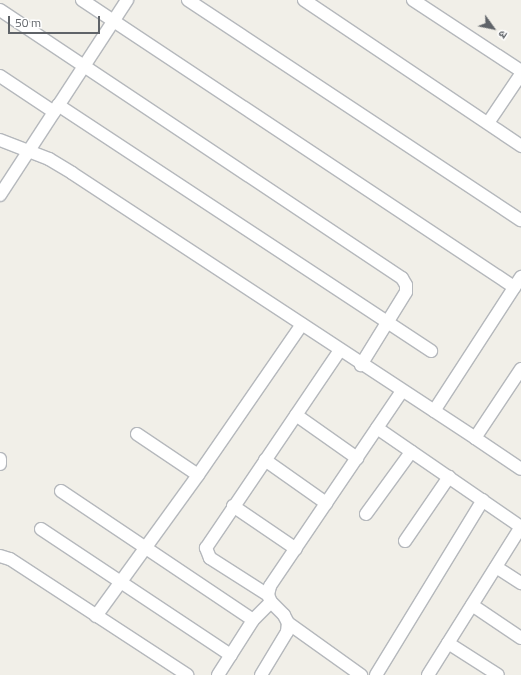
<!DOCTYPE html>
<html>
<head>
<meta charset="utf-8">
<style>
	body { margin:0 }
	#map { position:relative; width:521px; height:675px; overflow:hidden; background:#f1efe8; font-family:"Titillium Web","Noto Sans Devanagari",sans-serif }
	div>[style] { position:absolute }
	.roads { filter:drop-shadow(1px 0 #b5b8bc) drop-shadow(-1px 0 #b5b8bc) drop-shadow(0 1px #b5b8bc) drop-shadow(0 -1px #b5b8bc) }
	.minor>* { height:12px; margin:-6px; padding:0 6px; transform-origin:6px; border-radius:6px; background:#fff }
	span { translate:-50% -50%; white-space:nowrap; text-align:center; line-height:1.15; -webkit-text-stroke:3.5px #fff; paint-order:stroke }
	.north { position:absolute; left:473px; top:8px; width:40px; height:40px; -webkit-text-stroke:3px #fff; paint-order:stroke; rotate:123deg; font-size:11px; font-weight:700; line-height:16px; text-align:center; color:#5f6368 }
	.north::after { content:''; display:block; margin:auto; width:14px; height:18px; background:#5f6368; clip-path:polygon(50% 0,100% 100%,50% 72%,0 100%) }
	.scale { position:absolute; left:8px; top:16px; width:92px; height:18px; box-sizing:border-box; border:2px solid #5f6368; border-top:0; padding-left:5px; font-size:12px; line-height:14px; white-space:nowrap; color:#5f6368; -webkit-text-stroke:3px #fff; paint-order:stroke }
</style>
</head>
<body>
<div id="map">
	<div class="roads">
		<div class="minor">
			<i style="left:82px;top:0;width:519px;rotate:33.6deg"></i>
			<i style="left:188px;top:0;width:399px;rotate:33.5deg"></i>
			<i style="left:304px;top:0;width:262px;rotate:33.9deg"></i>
			<i style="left:413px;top:0;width:129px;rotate:33.3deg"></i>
			<i style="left:0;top:10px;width:483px;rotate:33.7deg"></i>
			<i style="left:402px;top:278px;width:8px;rotate:60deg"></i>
			<i style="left:406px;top:285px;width:7px;rotate:90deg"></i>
			<i style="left:406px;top:292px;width:86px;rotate:121.7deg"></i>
			<i style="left:0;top:76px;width:65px;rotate:33.7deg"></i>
			<i style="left:58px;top:105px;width:447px;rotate:33.4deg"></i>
			<i style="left:488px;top:123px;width:59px;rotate:-56deg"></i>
			<i style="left:0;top:140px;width:53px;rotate:21.2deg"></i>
			<i style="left:49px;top:159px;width:27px;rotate:31deg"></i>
			<i style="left:72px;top:173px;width:482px;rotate:33.3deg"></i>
			<i style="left:475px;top:438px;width:83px;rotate:-56.3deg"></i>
			<i style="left:0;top:195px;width:233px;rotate:-56.9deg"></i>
			<i style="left:434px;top:411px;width:160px;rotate:-57deg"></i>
			<i style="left:296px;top:415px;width:75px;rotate:35.2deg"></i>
			<i style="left:377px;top:428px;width:175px;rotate:34.5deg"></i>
			<i style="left:137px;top:434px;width:73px;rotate:33.9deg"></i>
			<i style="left:475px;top:438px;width:55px;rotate:34deg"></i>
			<i style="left:0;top:459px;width:5px;rotate:90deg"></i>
			<i style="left:265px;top:460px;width:75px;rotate:35.2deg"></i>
			<i style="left:61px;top:491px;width:231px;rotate:33.9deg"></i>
			<i style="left:233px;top:506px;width:76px;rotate:34.3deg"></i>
			<i style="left:366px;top:514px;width:77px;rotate:-54deg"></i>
			<i style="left:41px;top:529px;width:228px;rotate:33.6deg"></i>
			<i style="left:405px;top:541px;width:78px;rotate:-55.5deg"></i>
			<i style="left:0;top:556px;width:10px;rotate:17deg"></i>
			<i style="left:10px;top:559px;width:212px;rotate:33.2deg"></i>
			<i style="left:496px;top:567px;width:30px;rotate:33deg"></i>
			<i style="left:268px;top:595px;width:69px;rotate:-147.5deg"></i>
			<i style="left:210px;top:558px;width:11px;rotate:-112deg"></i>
			<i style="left:206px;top:548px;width:239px;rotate:-55.9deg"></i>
			<i style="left:472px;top:605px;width:59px;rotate:34deg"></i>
			<i style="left:96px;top:616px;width:174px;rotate:-54.1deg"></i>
			<i style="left:198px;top:475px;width:183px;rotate:-55.4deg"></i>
			<i style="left:288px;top:623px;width:90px;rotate:35.5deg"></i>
			<i style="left:448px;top:643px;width:59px;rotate:32.6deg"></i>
			<i style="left:218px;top:675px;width:65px;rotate:-57.5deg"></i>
			<i style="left:253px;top:620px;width:25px;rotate:-45deg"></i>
			<i style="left:261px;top:675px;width:50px;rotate:-58.8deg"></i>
			<i style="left:287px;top:632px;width:9px;rotate:-84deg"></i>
			<i style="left:288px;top:623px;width:9px;rotate:-117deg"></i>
			<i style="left:284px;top:615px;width:18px;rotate:-135deg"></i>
			<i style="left:271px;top:602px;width:8px;rotate:-113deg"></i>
			<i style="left:268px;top:595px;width:9px;rotate:-77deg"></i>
			<i style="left:270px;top:586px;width:235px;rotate:-55.9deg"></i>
			<i style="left:376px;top:675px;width:205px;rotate:-58.6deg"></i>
			<i style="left:428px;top:675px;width:175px;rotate:-57.9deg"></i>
		</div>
	</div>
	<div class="north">उ</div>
	<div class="scale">50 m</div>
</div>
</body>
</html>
